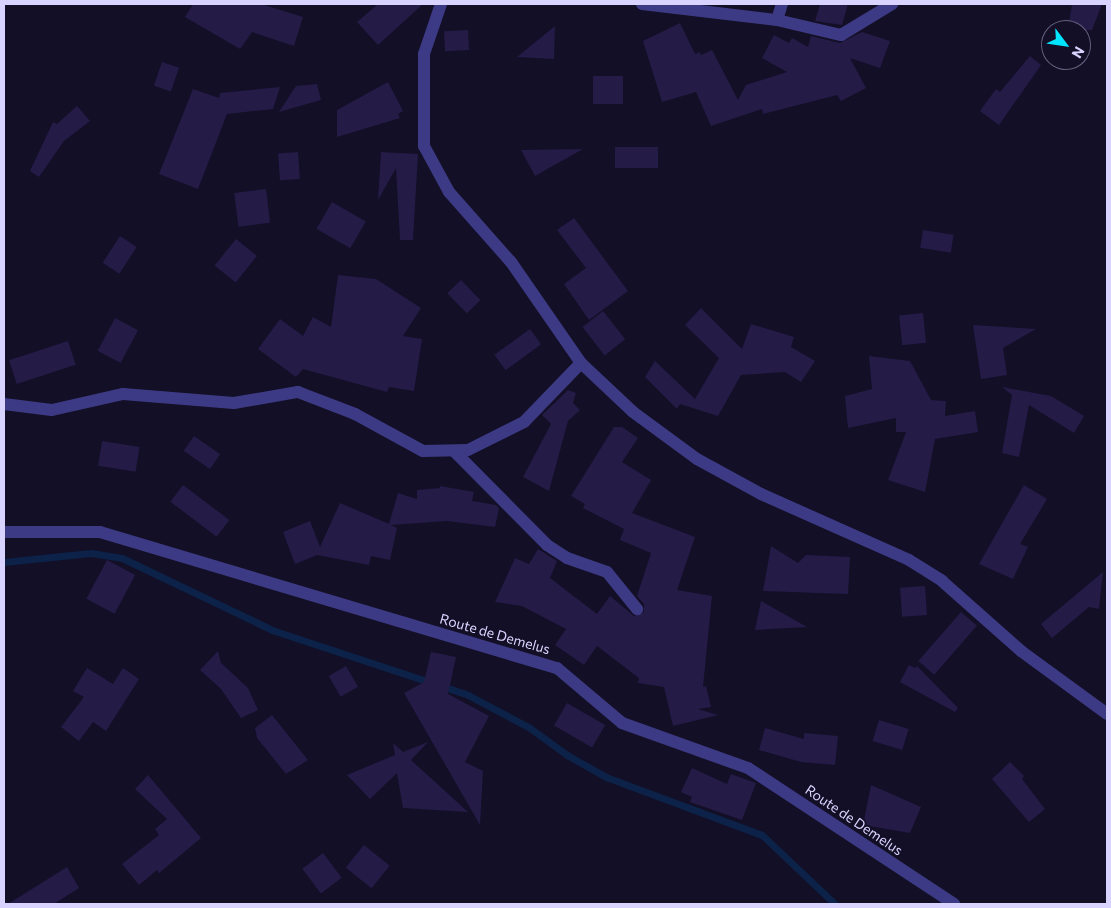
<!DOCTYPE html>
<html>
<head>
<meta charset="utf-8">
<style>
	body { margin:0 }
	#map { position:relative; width:1111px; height:908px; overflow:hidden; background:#130f26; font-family:Commissioner,sans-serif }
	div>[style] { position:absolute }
	.stream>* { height:7px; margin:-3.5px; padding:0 3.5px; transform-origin:3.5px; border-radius:3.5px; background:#0c2248 }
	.building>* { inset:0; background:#241b47; transform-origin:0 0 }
	.street>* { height:12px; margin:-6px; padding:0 6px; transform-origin:6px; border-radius:6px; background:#3d3a85 }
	span { translate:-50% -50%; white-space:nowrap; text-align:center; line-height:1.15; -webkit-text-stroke:4px #130f26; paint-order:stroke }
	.street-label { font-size:14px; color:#d9d4ff }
	.frame { position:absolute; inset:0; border:5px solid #d9d4ff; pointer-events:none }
	.north { position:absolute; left:1041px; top:20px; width:50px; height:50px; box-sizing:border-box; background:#130f26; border:1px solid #625e7d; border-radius:50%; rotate:121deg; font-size:14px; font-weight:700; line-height:20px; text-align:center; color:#d9d4ff }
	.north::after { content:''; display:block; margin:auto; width:18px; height:22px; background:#00e5ff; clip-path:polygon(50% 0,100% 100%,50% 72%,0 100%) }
</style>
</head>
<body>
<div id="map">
	<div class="stream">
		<i style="left:4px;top:562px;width:87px;rotate:-5.9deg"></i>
		<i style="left:91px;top:553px;width:31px;rotate:9deg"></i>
		<i style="left:122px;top:558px;width:166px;rotate:25.6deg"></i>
		<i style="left:272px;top:630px;width:206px;rotate:18.3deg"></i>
		<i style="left:468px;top:695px;width:70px;rotate:28deg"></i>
		<i style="left:530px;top:728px;width:46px;rotate:36.1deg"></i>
		<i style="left:567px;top:755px;width:45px;rotate:29.4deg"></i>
		<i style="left:606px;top:777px;width:166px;rotate:20.4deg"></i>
		<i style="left:762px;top:835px;width:100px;rotate:43.4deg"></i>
	</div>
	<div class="building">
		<i style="clip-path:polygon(193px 4px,261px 4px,303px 17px,294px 46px,252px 32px,240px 49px,185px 17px)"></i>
		<i style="clip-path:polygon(378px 4px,423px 4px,378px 45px,357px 22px)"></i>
		<i style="clip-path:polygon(820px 4px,848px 4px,842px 25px,815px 21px)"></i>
		<i style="clip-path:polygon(1072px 4px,1102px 4px,1092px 30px,1068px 30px)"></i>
		<i style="clip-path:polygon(680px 23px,695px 54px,700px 52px,701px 55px,712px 50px,738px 100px,746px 85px,787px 72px,762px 58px,774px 35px,789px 43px,792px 38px,808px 47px,811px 36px,840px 43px,862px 32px,890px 41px,880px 68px,850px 58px,866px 88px,841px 101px,837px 95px,763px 114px,762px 109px,711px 126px,696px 92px,662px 102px,643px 41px)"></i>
		<i style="clip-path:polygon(555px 26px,554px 59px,517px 57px)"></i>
		<i style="left:468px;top:30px;width:20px;height:24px;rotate:87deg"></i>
		<i style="clip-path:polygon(1030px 56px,1041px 65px,999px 125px,980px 111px,996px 89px,1000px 92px)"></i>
		<i style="left:162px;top:62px;width:18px;height:25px;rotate:19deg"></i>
		<i style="left:593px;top:76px;width:30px;height:28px"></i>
		<i style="clip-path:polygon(388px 82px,403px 111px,398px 114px,400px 118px,337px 137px,337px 110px)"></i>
		<i style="clip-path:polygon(317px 84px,321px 100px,279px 112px,296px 86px)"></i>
		<i style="clip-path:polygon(280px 87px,273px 109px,227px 114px,198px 189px,159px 174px,193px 89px,219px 98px,220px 93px)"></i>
		<i style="clip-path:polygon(77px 106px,90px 121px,64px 141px,39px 177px,30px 171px,53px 122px,57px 124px)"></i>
		<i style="left:658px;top:147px;width:21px;height:43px;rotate:90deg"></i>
		<i style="clip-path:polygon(583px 149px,535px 176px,521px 150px)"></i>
		<i style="left:298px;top:152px;width:27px;height:20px;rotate:86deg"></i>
		<i style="clip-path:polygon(381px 152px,418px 154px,413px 240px,400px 240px,396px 168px,378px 200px)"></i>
		<i style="left:266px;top:189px;width:34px;height:32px;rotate:83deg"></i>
		<i style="left:332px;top:202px;width:39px;height:31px;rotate:30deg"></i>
		<i style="clip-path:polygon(574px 218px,628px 291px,589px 320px,564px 284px,586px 268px,557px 230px)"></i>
		<i style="left:923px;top:230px;width:31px;height:18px;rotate:9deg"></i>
		<i style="left:120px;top:236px;width:20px;height:32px;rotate:33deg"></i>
		<i style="left:236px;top:239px;width:27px;height:34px;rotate:39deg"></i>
		<i style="clip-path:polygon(338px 275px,376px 279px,421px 308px,403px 336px,422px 339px,414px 391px,389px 387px,387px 392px,303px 369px,296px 377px,258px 349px,280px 319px,303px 336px,313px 317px,331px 327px)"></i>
		<i style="left:461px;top:280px;width:28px;height:19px;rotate:46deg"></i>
		<i style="clip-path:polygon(701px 308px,742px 349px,751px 324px,794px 337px,791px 347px,815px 361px,801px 382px,785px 372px,741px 375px,718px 416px,680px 404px,677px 409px,645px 377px,655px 361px,695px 399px,719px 358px,685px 325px)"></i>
		<i style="left:603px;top:311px;width:36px;height:26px;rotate:52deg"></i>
		<i style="left:923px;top:313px;width:30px;height:24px;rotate:84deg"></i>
		<i style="left:115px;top:318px;width:26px;height:37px;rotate:28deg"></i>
		<i style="clip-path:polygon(973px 325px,1036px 329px,1003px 348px,1007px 375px,981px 379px)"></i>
		<i style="left:530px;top:329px;width:19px;height:44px;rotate:54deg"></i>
		<i style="left:68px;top:341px;width:25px;height:62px;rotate:72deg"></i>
		<i style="clip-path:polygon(869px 356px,910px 361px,931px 400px,946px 401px,945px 416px,975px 411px,978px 432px,935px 439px,925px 492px,888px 480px,906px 432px,896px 432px,896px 418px,848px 428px,845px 396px,872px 389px)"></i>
		<i style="clip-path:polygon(1002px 387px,1051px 396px,1084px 416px,1074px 433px,1029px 405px,1019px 457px,1002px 453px,1012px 395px)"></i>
		<i style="clip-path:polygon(568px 390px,576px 393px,573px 403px,580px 410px,568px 421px,549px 491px,523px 477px,551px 424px,542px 415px)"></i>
		<i style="clip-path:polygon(614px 427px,622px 427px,638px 438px,622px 462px,651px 480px,632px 513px,695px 537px,677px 590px,712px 596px,703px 687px,706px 686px,711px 707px,698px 709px,718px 715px,673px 726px,664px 687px,638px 683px,639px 678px,597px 646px,584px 665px,555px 645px,566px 629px,522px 606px,495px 602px,515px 558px,529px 564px,538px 549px,557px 561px,550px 578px,597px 614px,610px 596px,634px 616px,644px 612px,644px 604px,637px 596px,651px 553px,620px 540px,624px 529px,583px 508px,585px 504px,571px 496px)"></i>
		<i style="left:194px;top:436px;width:32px;height:18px;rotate:35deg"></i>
		<i style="left:102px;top:441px;width:38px;height:25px;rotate:9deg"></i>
		<i style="left:183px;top:485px;width:58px;height:21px;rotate:37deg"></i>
		<i style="clip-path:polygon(1024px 485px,1047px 499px,1020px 544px,1028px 547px,1013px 579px,979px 564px)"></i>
		<i style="clip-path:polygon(440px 486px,474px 492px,472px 501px,496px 505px,499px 508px,495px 527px,447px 521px,391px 525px,397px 528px,390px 560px,371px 556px,369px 565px,317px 555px,295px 564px,283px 532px,310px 521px,320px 547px,340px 503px,389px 524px,398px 493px,417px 499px,417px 490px,440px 488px)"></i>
		<i style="clip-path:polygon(771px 546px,798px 563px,806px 555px,850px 557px,848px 594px,763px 591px)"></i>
		<i style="left:107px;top:560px;width:32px;height:44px;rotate:28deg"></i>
		<i style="clip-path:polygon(1103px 572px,1099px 609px,1089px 607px,1052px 638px,1041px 624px)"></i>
		<i style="left:925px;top:586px;width:29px;height:25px;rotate:86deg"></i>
		<i style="clip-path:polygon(761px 601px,807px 627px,755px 630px)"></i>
		<i style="left:961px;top:612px;width:21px;height:65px;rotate:41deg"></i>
		<i style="clip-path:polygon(218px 651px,221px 663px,248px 688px,258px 710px,241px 718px,221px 689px,200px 670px)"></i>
		<i style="clip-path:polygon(431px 652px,456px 657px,448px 694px,489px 716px,465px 762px,483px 771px,480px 825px,404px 693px,424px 682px)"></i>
		<i style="clip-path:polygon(909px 665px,915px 668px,917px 666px,958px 708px,955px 712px,900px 682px)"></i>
		<i style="left:346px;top:666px;width:24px;height:20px;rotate:60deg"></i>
		<i style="clip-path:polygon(87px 668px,113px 684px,123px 668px,139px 679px,106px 731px,93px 722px,79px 741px,61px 727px,84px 697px,73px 691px)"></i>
		<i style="left:567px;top:703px;width:44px;height:26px;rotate:30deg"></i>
		<i style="clip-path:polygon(272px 715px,308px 760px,286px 774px,257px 738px,255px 728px)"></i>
		<i style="left:879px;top:720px;width:31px;height:22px;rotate:17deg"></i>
		<i style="clip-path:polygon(765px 728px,804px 739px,804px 733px,838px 736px,835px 765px,801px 762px,759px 750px)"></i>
		<i style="clip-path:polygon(428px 742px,411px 760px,468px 812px,403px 808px,397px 773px,370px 799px,347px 775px,395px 755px,393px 743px,403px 752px)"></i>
		<i style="clip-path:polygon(1010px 762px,1024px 776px,1022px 779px,1045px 809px,1029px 822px,992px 779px)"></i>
		<i style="clip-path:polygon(692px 768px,727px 784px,731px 774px,756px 783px,742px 820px,690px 802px,692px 797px,681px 792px)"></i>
		<i style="clip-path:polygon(148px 775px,201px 838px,159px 873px,157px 870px,139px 885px,122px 864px,159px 835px,155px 829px,167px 819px,135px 789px)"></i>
		<i style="clip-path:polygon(871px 785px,921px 807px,910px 833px,863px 825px)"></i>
		<i style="left:364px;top:845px;width:33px;height:29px;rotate:39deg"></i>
		<i style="left:323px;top:853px;width:31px;height:26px;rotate:53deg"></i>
		<i style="clip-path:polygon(67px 867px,79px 888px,54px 904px,8px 904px)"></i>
	</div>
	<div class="street">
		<i style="left:441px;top:4px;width:53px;rotate:108.8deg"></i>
		<i style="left:424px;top:54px;width:92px;rotate:90deg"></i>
		<i style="left:424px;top:146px;width:52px;rotate:61.5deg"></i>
		<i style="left:449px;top:192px;width:94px;rotate:48.5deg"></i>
		<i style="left:511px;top:262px;width:123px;rotate:55.3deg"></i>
		<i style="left:581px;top:363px;width:71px;rotate:43.3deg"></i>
		<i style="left:633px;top:412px;width:79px;rotate:36.3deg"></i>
		<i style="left:697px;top:459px;width:73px;rotate:28.7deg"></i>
		<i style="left:761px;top:494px;width:162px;rotate:24deg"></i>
		<i style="left:909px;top:560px;width:39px;rotate:32deg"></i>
		<i style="left:942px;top:581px;width:106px;rotate:41.5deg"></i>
		<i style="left:1021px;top:651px;width:107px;rotate:36.2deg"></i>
		<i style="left:642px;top:4px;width:136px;rotate:6.8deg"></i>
		<i style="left:777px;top:20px;width:17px;rotate:-73deg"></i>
		<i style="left:777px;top:20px;width:66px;rotate:13.2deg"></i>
		<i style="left:841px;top:35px;width:60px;rotate:-31.3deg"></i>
		<i style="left:4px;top:404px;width:48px;rotate:7.1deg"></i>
		<i style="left:52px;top:410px;width:73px;rotate:-12.7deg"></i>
		<i style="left:123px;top:394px;width:111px;rotate:4.6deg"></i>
		<i style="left:234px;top:403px;width:65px;rotate:-9.8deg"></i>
		<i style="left:298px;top:392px;width:61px;rotate:21.1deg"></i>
		<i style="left:355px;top:414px;width:77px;rotate:28.6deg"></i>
		<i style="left:423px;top:451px;width:45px;rotate:-1.3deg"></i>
		<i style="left:468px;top:450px;width:63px;rotate:-26.6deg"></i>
		<i style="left:524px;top:422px;width:82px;rotate:-46deg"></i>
		<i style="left:454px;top:451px;width:132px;rotate:45.3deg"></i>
		<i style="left:547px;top:545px;width:24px;rotate:33deg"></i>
		<i style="left:567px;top:558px;width:42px;rotate:19.3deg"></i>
		<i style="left:607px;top:572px;width:48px;rotate:51deg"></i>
		<i style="left:4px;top:532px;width:96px"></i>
		<i style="left:100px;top:532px;width:477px;rotate:16.6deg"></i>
		<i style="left:557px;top:668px;width:85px;rotate:40.2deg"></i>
		<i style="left:622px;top:723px;width:134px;rotate:19.7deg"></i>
		<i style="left:748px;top:768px;width:247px;rotate:33.4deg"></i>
	</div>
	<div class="street-label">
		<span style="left:495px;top:634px;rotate:16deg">Route de Demelus</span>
		<span style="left:854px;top:820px;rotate:34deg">Route de Demelus</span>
	</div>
	<div class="frame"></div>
	<div class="north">N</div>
</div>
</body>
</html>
